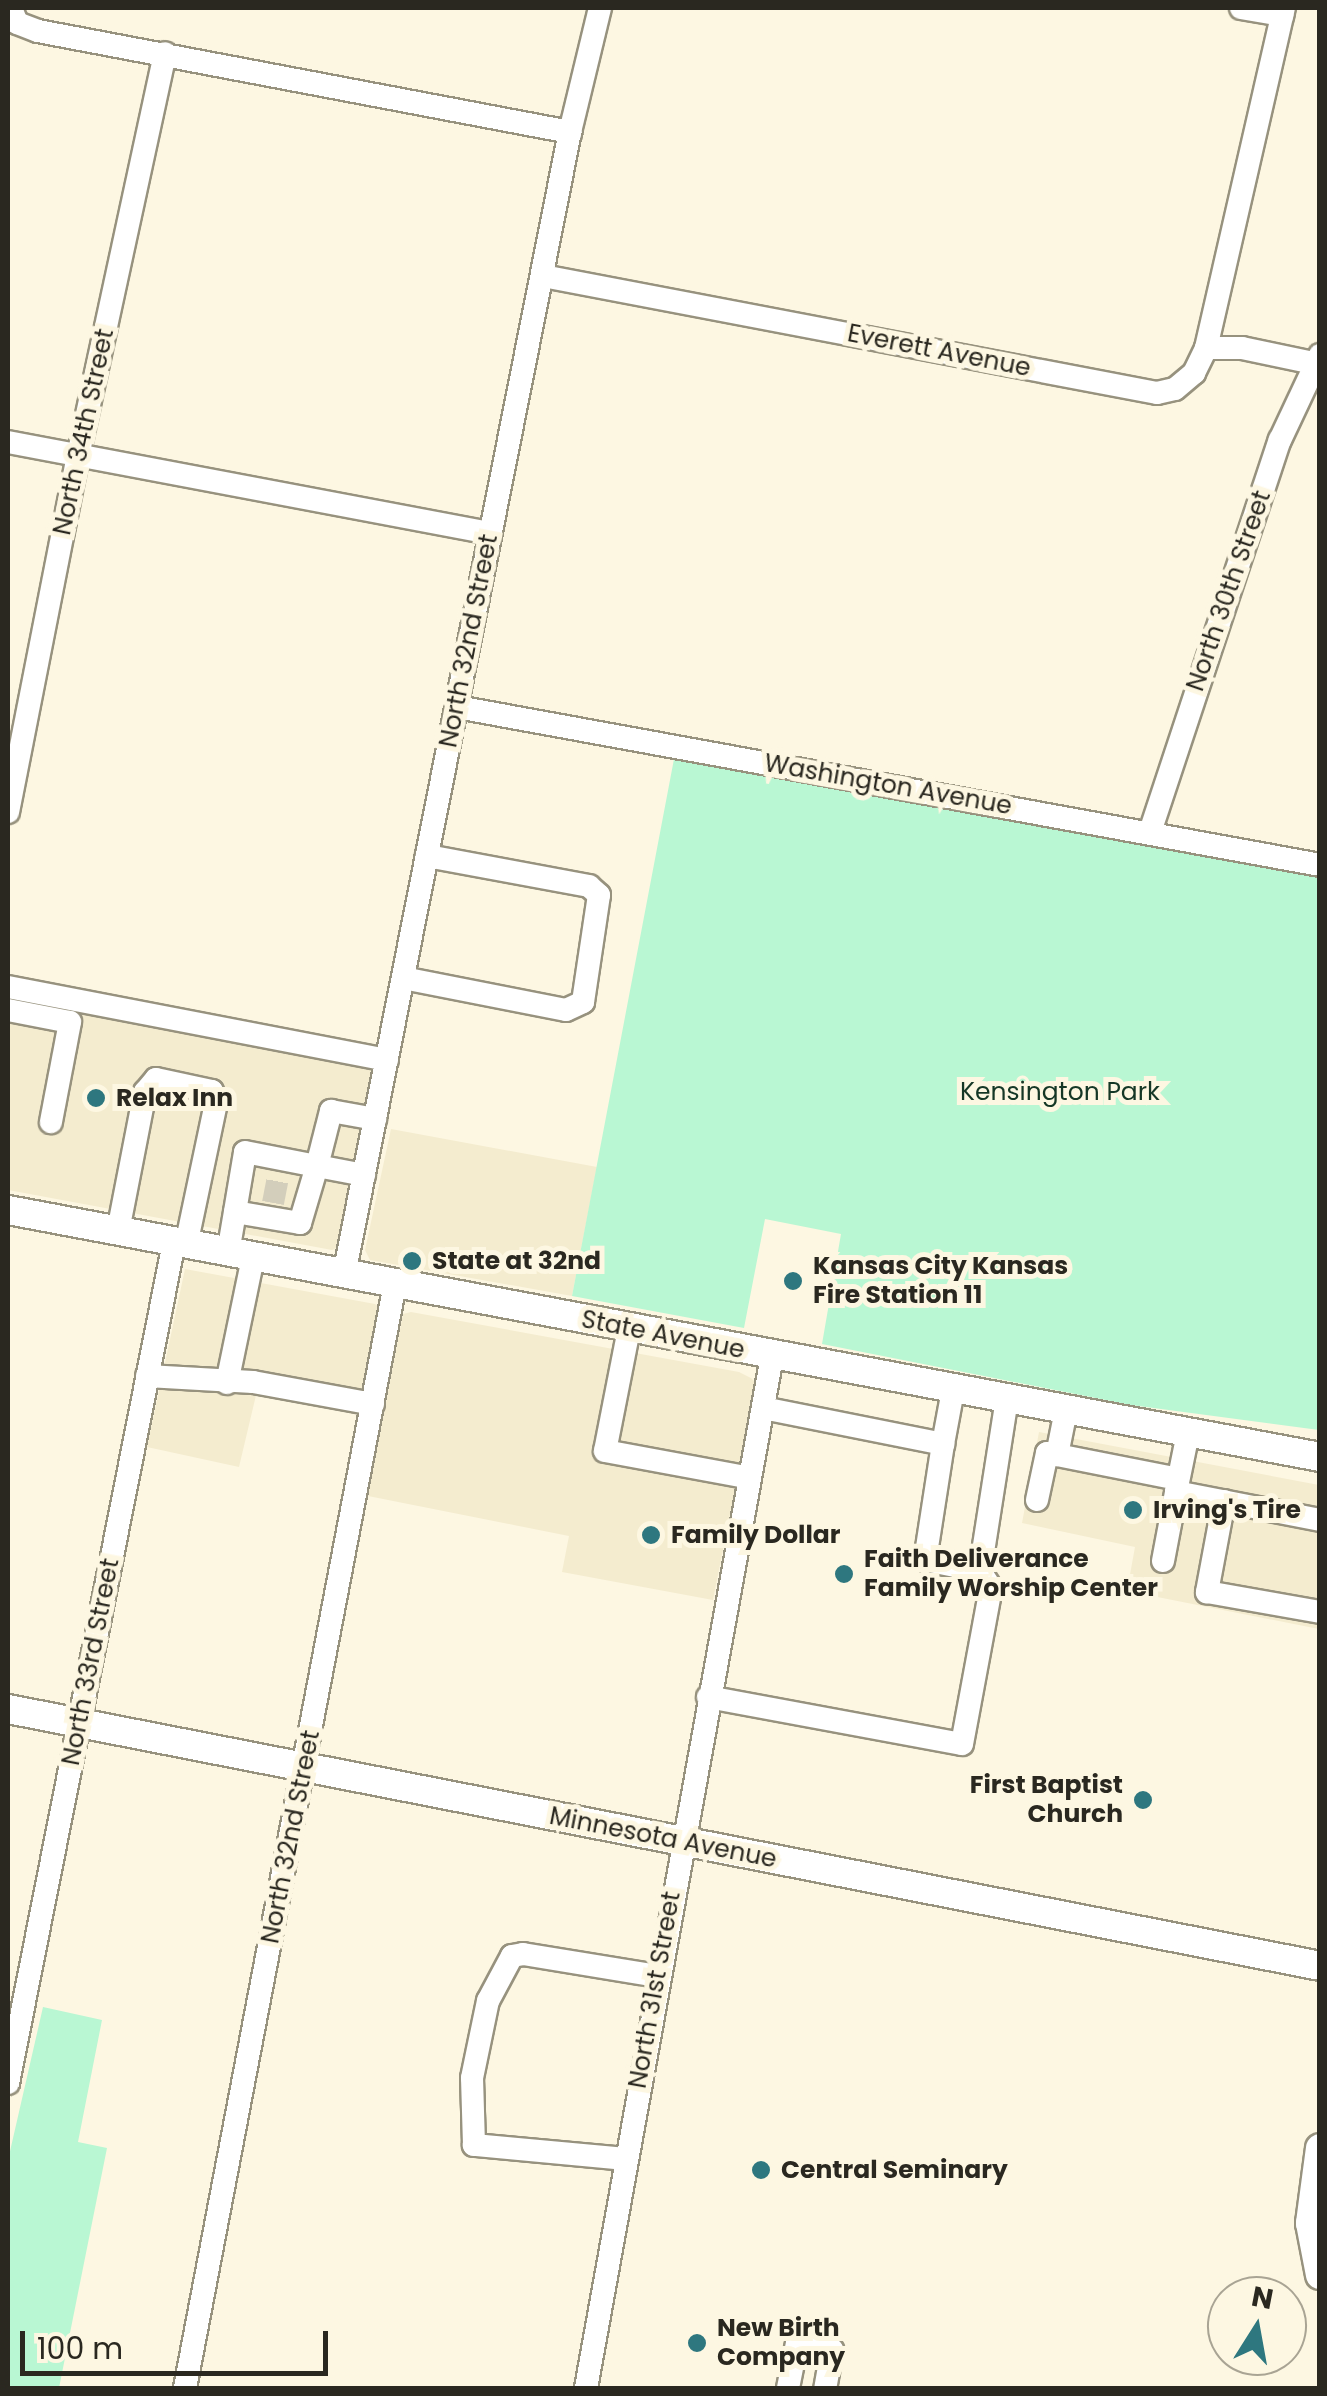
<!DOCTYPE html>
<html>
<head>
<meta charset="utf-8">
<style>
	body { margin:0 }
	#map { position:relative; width:1327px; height:2396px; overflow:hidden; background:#fdf7e2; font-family:Poppins,sans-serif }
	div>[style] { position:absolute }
	.built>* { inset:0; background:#f4eccf }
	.green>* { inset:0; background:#b9f7d3 }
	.minor-tunnel>* { height:22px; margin-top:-11px; transform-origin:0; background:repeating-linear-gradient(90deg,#d3cebb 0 22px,transparent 0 33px) }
	.roads { filter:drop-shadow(2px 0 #97927e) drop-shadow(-2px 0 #97927e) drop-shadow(0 2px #97927e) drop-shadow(0 -2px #97927e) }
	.minor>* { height:22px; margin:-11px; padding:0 11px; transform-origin:11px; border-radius:11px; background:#fff }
	.major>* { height:28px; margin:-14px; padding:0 14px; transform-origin:14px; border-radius:14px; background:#fff }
	.dots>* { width:28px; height:28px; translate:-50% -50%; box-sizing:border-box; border:5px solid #fdf7e2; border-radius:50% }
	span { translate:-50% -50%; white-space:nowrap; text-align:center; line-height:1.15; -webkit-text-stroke:10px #fdf7e2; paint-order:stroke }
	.street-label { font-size:25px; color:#2a2820 }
	.park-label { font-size:25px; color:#153726 }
	.poi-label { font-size:25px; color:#2a2820; font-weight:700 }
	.left { translate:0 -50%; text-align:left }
	.right { translate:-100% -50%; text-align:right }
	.frame { position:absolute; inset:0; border:10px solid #2a2820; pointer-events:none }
	.north { position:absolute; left:1207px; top:2276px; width:100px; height:100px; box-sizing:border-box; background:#fdf7e2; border:2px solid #a9a494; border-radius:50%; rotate:11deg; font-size:28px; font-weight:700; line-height:40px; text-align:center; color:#2a2820 }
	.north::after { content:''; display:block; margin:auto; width:35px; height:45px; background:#2e777f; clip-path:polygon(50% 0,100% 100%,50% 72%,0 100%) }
	.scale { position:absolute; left:20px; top:2331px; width:308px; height:45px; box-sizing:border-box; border:5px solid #2a2820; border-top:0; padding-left:12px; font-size:30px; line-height:35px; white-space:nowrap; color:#2a2820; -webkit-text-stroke:8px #fdf7e2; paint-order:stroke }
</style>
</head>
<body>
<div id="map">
	<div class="built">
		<i style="clip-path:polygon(8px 981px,376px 1051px,339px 1247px,332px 1250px,8px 1190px)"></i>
		<i style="clip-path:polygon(391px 1129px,597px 1167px,572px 1296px,370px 1260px,365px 1250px)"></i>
		<i style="clip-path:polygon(185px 1269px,375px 1304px,382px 1310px,361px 1412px,257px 1391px,239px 1467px,147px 1447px)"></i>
		<i style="clip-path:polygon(411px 1312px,739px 1372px,751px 1378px,756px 1383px,713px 1600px,562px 1572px,569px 1536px,368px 1496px,403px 1314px)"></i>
		<i style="clip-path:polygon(1039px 1432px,1319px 1485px,1319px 1629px,1127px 1591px,1135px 1547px,1022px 1523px)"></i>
	</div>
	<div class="green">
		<i style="clip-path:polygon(674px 759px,1319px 876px,1319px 1430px,1131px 1405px,822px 1344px,841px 1234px,765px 1219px,744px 1328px,572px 1296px)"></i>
		<i style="clip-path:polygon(43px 2007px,102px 2020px,78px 2142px,107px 2148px,59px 2388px,8px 2388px,8px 2160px)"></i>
	</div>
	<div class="minor-tunnel">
		<i style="left:273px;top:1203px;width:38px;rotate:-79deg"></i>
	</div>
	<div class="roads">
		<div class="minor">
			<i style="left:11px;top:8px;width:16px;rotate:68deg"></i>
			<i style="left:17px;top:23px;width:22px;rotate:21deg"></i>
			<i style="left:38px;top:31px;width:542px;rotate:10.75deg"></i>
			<i style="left:1241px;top:8px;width:42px;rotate:9.7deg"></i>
			<i style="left:543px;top:276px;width:625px;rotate:10.79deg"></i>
			<i style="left:1157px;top:393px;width:18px;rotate:-13deg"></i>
			<i style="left:1175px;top:389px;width:25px;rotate:-40deg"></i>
			<i style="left:1194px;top:373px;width:28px;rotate:-64deg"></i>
			<i style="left:1206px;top:348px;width:36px"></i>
			<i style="left:1242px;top:348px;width:73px;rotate:11.9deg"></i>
			<i style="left:1206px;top:348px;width:349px;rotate:-77.1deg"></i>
			<i style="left:8px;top:442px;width:490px;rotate:10.7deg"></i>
			<i style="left:457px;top:707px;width:877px;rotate:10.37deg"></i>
			<i style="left:8px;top:812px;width:363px;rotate:-78.9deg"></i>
			<i style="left:78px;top:456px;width:412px;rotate:-77.8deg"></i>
			<i style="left:1150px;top:832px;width:413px;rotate:-71.7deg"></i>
			<i style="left:1280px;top:440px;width:94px;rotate:-64.8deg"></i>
			<i style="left:403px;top:978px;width:166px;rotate:11.1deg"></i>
			<i style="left:566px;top:1010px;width:19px;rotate:-25deg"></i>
			<i style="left:583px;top:1002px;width:108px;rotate:-81.5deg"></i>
			<i style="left:599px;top:895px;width:13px;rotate:-138deg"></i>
			<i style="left:589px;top:886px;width:165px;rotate:-169.5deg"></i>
			<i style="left:8px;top:987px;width:386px;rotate:10.9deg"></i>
			<i style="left:8px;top:1010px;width:63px;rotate:11deg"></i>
			<i style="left:70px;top:1022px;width:102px;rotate:100.8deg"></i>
			<i style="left:235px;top:1212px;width:66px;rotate:9.6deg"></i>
			<i style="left:300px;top:1223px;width:59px;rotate:-73.4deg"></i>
			<i style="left:317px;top:1166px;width:48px;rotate:10.8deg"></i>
			<i style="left:118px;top:1231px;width:142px;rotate:-79deg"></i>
			<i style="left:145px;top:1092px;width:17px;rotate:-50deg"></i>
			<i style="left:156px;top:1079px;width:57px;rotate:12.1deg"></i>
			<i style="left:212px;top:1091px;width:13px;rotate:72deg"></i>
			<i style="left:216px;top:1103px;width:145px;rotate:101.9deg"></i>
			<i style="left:228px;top:1253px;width:102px;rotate:-80.4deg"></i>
			<i style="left:245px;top:1152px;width:73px;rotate:11deg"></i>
			<i style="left:317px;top:1166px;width:57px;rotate:-75.7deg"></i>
			<i style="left:331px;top:1111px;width:45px;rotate:10.3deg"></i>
			<i style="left:344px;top:1275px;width:1165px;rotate:-78.82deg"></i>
			<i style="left:570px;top:132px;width:128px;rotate:-76.4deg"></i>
			<i style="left:629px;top:1329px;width:124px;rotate:101.1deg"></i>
			<i style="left:605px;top:1451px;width:147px;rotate:10.5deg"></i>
			<i style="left:147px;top:1376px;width:106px;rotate:3.2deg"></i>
			<i style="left:253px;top:1382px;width:122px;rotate:10.4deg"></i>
			<i style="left:227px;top:1383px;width:129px;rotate:-78.3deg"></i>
			<i style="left:763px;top:1408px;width:184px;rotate:11.3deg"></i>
			<i style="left:943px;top:1444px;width:55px;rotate:-79.5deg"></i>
			<i style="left:1066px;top:1410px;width:46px;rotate:101.3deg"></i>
			<i style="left:1057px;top:1455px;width:123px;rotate:11.2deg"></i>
			<i style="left:1188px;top:1433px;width:60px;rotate:101.5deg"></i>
			<i style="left:1176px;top:1492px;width:147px;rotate:11deg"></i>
			<i style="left:943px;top:1444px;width:117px;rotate:98.8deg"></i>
			<i style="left:925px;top:1560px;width:56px;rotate:11.3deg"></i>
			<i style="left:1037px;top:1500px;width:48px;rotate:-78deg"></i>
			<i style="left:1047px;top:1453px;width:10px;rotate:11deg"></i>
			<i style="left:1224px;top:1501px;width:93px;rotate:100.6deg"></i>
			<i style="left:1207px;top:1592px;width:115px;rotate:10deg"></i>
			<i style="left:1163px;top:1561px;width:70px;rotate:-79.3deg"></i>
			<i style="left:708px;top:1697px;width:258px;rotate:10.5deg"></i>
			<i style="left:962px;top:1744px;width:159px;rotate:-79.5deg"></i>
			<i style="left:991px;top:1588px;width:20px;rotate:-123deg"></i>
			<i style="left:980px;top:1571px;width:174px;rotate:-81.1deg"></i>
			<i style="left:8px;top:2083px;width:857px;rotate:-78.83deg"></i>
			<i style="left:626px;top:2159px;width:153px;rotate:-174.7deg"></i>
			<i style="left:474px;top:2145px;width:67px;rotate:-91.7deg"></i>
			<i style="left:472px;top:2078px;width:79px;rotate:-78.3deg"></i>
			<i style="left:488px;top:2001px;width:51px;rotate:-61.9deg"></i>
			<i style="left:512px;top:1956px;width:11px;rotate:-10deg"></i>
			<i style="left:523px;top:1954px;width:137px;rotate:9.3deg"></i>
			<i style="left:185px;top:2388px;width:1124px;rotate:-79.23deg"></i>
			<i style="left:586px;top:2388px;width:1049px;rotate:-79.78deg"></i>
			<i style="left:788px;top:2388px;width:46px;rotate:-78.7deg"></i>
			<i style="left:797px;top:2343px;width:36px;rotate:11deg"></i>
			<i style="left:832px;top:2350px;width:39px;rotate:100deg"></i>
		</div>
		<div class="major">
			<i style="left:8px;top:1210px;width:1335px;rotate:10.66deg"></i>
			<i style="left:8px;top:1709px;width:1337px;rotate:11.08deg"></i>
			<i style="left:1320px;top:2148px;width:76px;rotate:97.6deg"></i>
			<i style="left:1310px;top:2223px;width:53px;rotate:79.1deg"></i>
		</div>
	</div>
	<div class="dots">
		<i style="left:96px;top:1098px;background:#2e777f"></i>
		<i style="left:412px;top:1261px;background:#2e777f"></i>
		<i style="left:793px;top:1281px;background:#2e777f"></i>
		<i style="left:1133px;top:1510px;background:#2e777f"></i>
		<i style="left:651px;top:1535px;background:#2e777f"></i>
		<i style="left:844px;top:1574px;background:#2e777f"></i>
		<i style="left:1143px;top:1800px;background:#2e777f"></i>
		<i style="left:761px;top:2170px;background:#2e777f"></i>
		<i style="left:697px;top:2343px;background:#2e777f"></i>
	</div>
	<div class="street-label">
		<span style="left:939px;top:351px;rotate:11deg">Everett Avenue</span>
		<span style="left:84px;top:432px;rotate:-78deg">North 34th Street</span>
		<span style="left:1229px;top:591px;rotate:-71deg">North 30th Street</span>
		<span style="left:469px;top:641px;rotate:-79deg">North 32nd Street</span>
		<span style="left:888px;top:785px;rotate:10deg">Washington Avenue</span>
		<span style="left:663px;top:1335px;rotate:11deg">State Avenue</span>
		<span style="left:91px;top:1662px;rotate:-79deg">North 33rd Street</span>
		<span style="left:291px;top:1837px;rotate:-79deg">North 32nd Street</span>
		<span style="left:663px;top:1838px;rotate:11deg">Minnesota Avenue</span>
		<span style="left:655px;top:1990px;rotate:-80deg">North 31st Street</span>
	</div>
	<div class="park-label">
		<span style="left:1060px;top:1092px">Kensington Park</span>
	</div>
	<div class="poi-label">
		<span class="left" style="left:116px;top:1098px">Relax Inn</span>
		<span class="left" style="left:432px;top:1261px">State at 32nd</span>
		<span class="left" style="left:813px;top:1281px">Kansas City Kansas<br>Fire Station 11</span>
		<span class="left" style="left:1153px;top:1510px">Irving's Tire</span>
		<span class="left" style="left:671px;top:1535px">Family Dollar</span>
		<span class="left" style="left:864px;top:1574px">Faith Deliverance<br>Family Worship Center</span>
		<span class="right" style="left:1123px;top:1800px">First Baptist<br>Church</span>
		<span class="left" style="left:781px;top:2170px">Central Seminary</span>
		<span class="left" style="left:717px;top:2343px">New Birth<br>Company</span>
	</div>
	<div class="frame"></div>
	<div class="north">N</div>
	<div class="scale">100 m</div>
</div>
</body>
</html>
